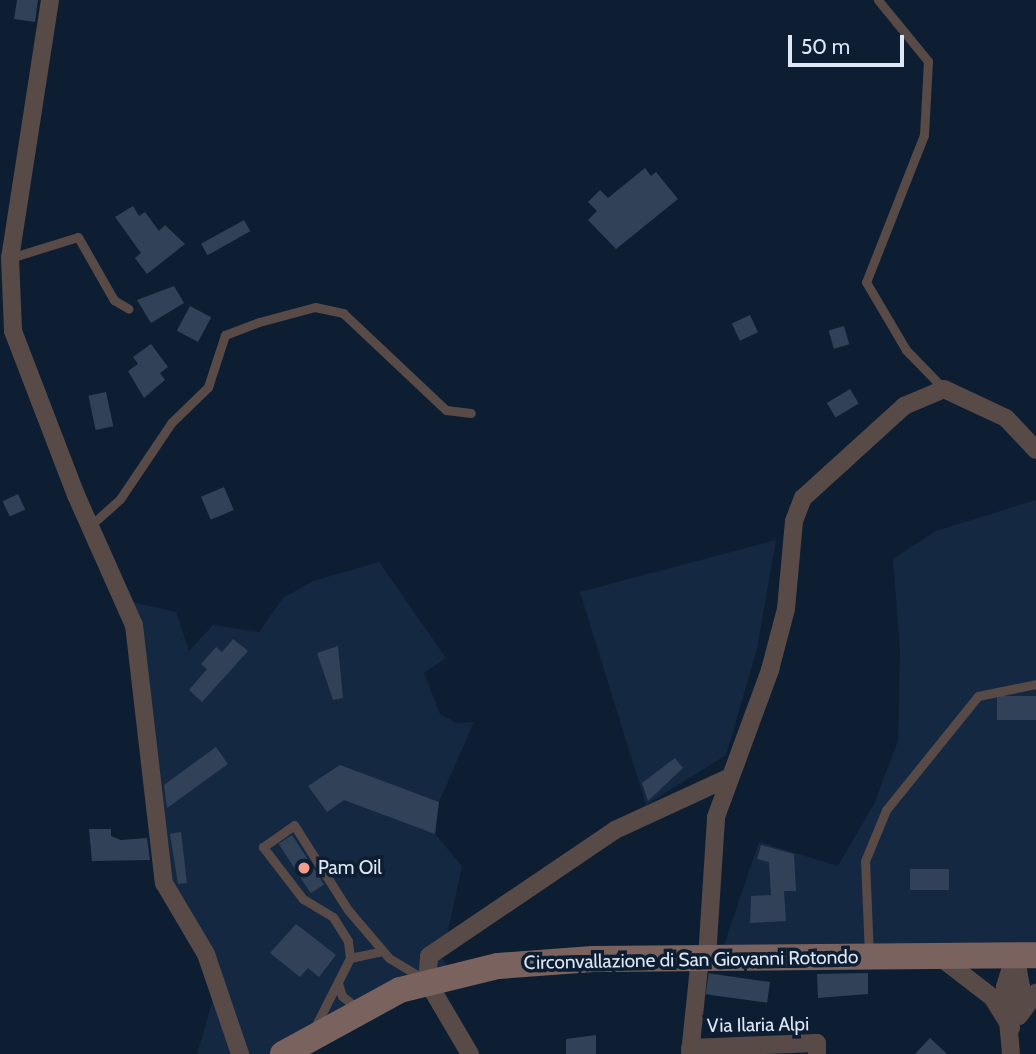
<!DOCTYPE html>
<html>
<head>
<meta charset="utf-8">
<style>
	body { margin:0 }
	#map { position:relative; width:1036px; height:1054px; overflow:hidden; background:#0e1e32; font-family:Cabin,sans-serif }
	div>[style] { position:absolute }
	.built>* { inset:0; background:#142841 }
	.building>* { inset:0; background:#314258; transform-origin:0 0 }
	.service>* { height:9px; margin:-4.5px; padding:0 4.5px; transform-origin:4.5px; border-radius:4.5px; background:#584a47 }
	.minor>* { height:18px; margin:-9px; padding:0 9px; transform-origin:9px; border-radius:9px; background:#584a47 }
	.secondary>* { height:26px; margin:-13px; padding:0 13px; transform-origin:13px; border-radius:13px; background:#7a635e }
	.dots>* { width:19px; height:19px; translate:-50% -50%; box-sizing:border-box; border:4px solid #0e1e32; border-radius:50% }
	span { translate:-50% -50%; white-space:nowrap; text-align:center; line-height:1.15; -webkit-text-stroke:7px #0e1e32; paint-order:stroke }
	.poi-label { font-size:19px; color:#dde7f6 }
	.left { translate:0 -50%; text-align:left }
	.street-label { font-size:19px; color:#dde7f6 }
	.scale { position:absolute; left:788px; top:35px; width:116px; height:32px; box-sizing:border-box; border:4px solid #dde7f6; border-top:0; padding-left:9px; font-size:21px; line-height:24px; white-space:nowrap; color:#dde7f6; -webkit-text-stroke:5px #0e1e32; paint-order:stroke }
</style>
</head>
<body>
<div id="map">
	<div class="built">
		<i style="clip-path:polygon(1036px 500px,1036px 947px,722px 951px,759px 842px,838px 866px,874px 804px,898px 741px,900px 651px,893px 559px,936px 531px)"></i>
		<i style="clip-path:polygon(776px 540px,757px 649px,726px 755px,646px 805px,580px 592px)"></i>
		<i style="clip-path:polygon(379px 562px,446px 658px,424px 673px,440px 714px,456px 723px,474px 722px,439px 802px,435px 834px,462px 866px,442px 958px,458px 982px,404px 999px,305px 1054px,197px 1054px,213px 1000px,206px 972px,158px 887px,131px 602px,176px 612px,189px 651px,213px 625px,259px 632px,283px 598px,313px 581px)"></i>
	</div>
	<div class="building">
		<i style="clip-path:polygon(17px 0,38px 0,35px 22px,14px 19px)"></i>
		<i style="clip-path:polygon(645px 168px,651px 176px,656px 172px,678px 199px,616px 249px,588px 220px,597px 211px,588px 202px,600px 190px,608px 198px)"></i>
		<i style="clip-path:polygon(133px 206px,139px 216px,145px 212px,159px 231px,165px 225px,185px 244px,147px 274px,135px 258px,141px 253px,115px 217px)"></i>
		<i style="left:244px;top:220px;width:13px;height:49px;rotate:61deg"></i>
		<i style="clip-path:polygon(174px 286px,184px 303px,151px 323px,137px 300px)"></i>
		<i style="left:190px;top:306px;width:24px;height:28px;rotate:28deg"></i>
		<i style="left:750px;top:315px;width:19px;height:20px;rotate:65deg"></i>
		<i style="left:844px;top:326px;width:19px;height:16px;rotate:74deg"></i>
		<i style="clip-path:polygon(151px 344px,168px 367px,160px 373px,165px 380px,144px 398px,128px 371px,138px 364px,133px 357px)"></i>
		<i style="left:850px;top:389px;width:17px;height:27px;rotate:59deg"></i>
		<i style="left:106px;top:392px;width:35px;height:18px;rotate:78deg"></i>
		<i style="left:224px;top:487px;width:25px;height:25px;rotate:67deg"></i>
		<i style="left:18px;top:494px;width:17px;height:17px;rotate:65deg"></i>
		<i style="clip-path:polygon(233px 639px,248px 651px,202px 702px,189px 690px,207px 669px,201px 664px,216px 647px,222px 652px)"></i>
		<i style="clip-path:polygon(338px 646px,343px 698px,333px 700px,317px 653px)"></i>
		<i style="left:1036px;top:696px;width:24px;height:39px;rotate:90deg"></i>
		<i style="clip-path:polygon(216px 747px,228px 764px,167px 808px,164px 785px)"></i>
		<i style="clip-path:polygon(675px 758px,683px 768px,648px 801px,642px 783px)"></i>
		<i style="clip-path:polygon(340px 765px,439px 802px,435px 834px,344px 800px,327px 812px,308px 786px)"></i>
		<i style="clip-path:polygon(89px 829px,111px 829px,111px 836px,121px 840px,147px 838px,150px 860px,92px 861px)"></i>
		<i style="clip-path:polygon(181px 832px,187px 883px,178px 884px,170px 834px)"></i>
		<i style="left:292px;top:835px;width:59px;height:16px;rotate:57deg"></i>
		<i style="clip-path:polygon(761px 845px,794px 854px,796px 891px,784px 891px,786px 921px,750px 923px,751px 896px,771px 895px,769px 862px,757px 859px)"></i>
		<i style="left:949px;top:869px;width:21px;height:39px;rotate:90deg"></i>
		<i style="clip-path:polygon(296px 924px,336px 955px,319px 977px,308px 968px,300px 977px,270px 953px)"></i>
		<i style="clip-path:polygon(868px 973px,868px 994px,818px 998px,817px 974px)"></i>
		<i style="left:770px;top:982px;width:21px;height:62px;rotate:98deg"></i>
		<i style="clip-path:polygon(596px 1035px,596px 1054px,566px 1054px,566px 1039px)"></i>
		<i style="clip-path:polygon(930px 1038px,947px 1054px,915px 1054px)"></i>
	</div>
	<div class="service">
		<i style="left:878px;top:0;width:79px;rotate:50.7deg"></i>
		<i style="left:928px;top:61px;width:74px;rotate:93.1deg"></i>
		<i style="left:924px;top:135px;width:158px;rotate:111.5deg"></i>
		<i style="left:866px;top:282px;width:79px;rotate:59.5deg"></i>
		<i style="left:906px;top:350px;width:54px;rotate:45.7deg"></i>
		<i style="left:10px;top:258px;width:71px;rotate:-17.2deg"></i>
		<i style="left:78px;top:237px;width:73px;rotate:60.3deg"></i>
		<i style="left:114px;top:300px;width:17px;rotate:31deg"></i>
		<i style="left:90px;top:526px;width:40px;rotate:-42deg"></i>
		<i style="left:120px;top:499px;width:92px;rotate:-56.1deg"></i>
		<i style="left:171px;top:423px;width:52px;rotate:-44.2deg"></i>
		<i style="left:208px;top:387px;width:55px;rotate:-71.9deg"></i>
		<i style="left:225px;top:335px;width:36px;rotate:-21deg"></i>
		<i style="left:259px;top:322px;width:58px;rotate:-15deg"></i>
		<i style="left:315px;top:307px;width:29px;rotate:12deg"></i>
		<i style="left:343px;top:313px;width:141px;rotate:43.3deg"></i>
		<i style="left:446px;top:410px;width:25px;rotate:7deg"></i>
		<i style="left:869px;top:955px;width:94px;rotate:-92.4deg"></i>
		<i style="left:865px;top:861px;width:55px;rotate:-67.6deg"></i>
		<i style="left:886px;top:810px;width:146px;rotate:-51.1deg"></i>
		<i style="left:978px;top:696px;width:59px;rotate:-11.7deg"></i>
		<i style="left:350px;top:958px;width:33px;rotate:-12deg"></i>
		<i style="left:338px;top:983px;width:14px;rotate:73deg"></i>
		<i style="left:342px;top:996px;width:21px;rotate:39deg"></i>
		<i style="left:314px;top:1029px;width:80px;rotate:-63.1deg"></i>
		<i style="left:350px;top:958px;width:17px;rotate:-97deg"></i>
		<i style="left:348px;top:941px;width:28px;rotate:-122deg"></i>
		<i style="left:333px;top:917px;width:35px;rotate:-149deg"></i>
		<i style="left:303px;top:899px;width:66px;rotate:-127.6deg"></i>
		<i style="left:263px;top:847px;width:38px;rotate:-35deg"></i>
		<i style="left:294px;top:825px;width:101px;rotate:57.6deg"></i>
		<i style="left:348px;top:910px;width:63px;rotate:49.5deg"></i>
		<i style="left:389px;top:958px;width:39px;rotate:31deg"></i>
	</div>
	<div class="minor">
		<i style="left:50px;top:0;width:261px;rotate:98.8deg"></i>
		<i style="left:10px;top:258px;width:73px;rotate:87.6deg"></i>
		<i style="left:13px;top:331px;width:176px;rotate:69deg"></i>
		<i style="left:76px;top:495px;width:142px;rotate:66deg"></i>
		<i style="left:134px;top:625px;width:260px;rotate:83.4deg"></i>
		<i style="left:164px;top:883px;width:82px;rotate:59.4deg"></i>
		<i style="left:206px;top:954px;width:106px;rotate:71.2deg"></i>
		<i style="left:940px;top:957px;width:66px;rotate:37.6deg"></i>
		<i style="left:992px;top:997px;width:36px;rotate:58deg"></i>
		<i style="left:707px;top:958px;width:141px;rotate:-86.3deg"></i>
		<i style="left:716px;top:817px;width:157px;rotate:-69.8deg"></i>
		<i style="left:770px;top:670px;width:63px;rotate:-75.3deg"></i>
		<i style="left:786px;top:609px;width:88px;rotate:-84.8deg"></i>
		<i style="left:794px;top:521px;width:25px;rotate:-69deg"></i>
		<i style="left:803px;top:498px;width:137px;rotate:-42.3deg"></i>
		<i style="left:904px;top:406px;width:43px;rotate:-23deg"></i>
		<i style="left:944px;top:389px;width:68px;rotate:25.1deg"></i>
		<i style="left:1006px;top:418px;width:44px;rotate:46.8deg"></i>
		<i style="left:1019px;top:1016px;width:29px;rotate:-54deg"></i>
		<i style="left:1013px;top:1017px;width:31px;rotate:-75deg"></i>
		<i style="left:1021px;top:987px;width:28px;rotate:-100deg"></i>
		<i style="left:690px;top:1048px;width:127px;rotate:-2.3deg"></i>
		<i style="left:817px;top:1043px;width:11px;rotate:90deg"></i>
		<i style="left:470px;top:1054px;width:85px;rotate:-120.5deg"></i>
		<i style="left:427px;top:981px;width:25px;rotate:-85deg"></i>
		<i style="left:429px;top:956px;width:225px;rotate:-34.1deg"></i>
		<i style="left:615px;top:830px;width:124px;rotate:-24.7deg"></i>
		<i style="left:690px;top:1054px;width:97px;rotate:-84.1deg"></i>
		<i style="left:1011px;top:1054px;width:67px;rotate:-95.1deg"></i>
		<i style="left:1005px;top:987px;width:34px;rotate:-73deg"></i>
	</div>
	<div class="secondary">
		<i style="left:283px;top:1054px;width:133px;rotate:-28.7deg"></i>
		<i style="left:400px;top:990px;width:101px;rotate:-13.8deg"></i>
		<i style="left:498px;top:966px;width:95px;rotate:-4.2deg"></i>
		<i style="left:593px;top:959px;width:443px;rotate:-0.5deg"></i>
	</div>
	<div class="dots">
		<i style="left:304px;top:868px;background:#f49d8c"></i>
	</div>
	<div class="poi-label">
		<span class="left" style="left:318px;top:868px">Pam Oil</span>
	</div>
	<div class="street-label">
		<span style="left:691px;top:960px;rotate:-1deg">Circonvallazione di San Giovanni Rotondo</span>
		<span style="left:758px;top:1025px;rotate:-1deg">Via Ilaria Alpi</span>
	</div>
	<div class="scale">50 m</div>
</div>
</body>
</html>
